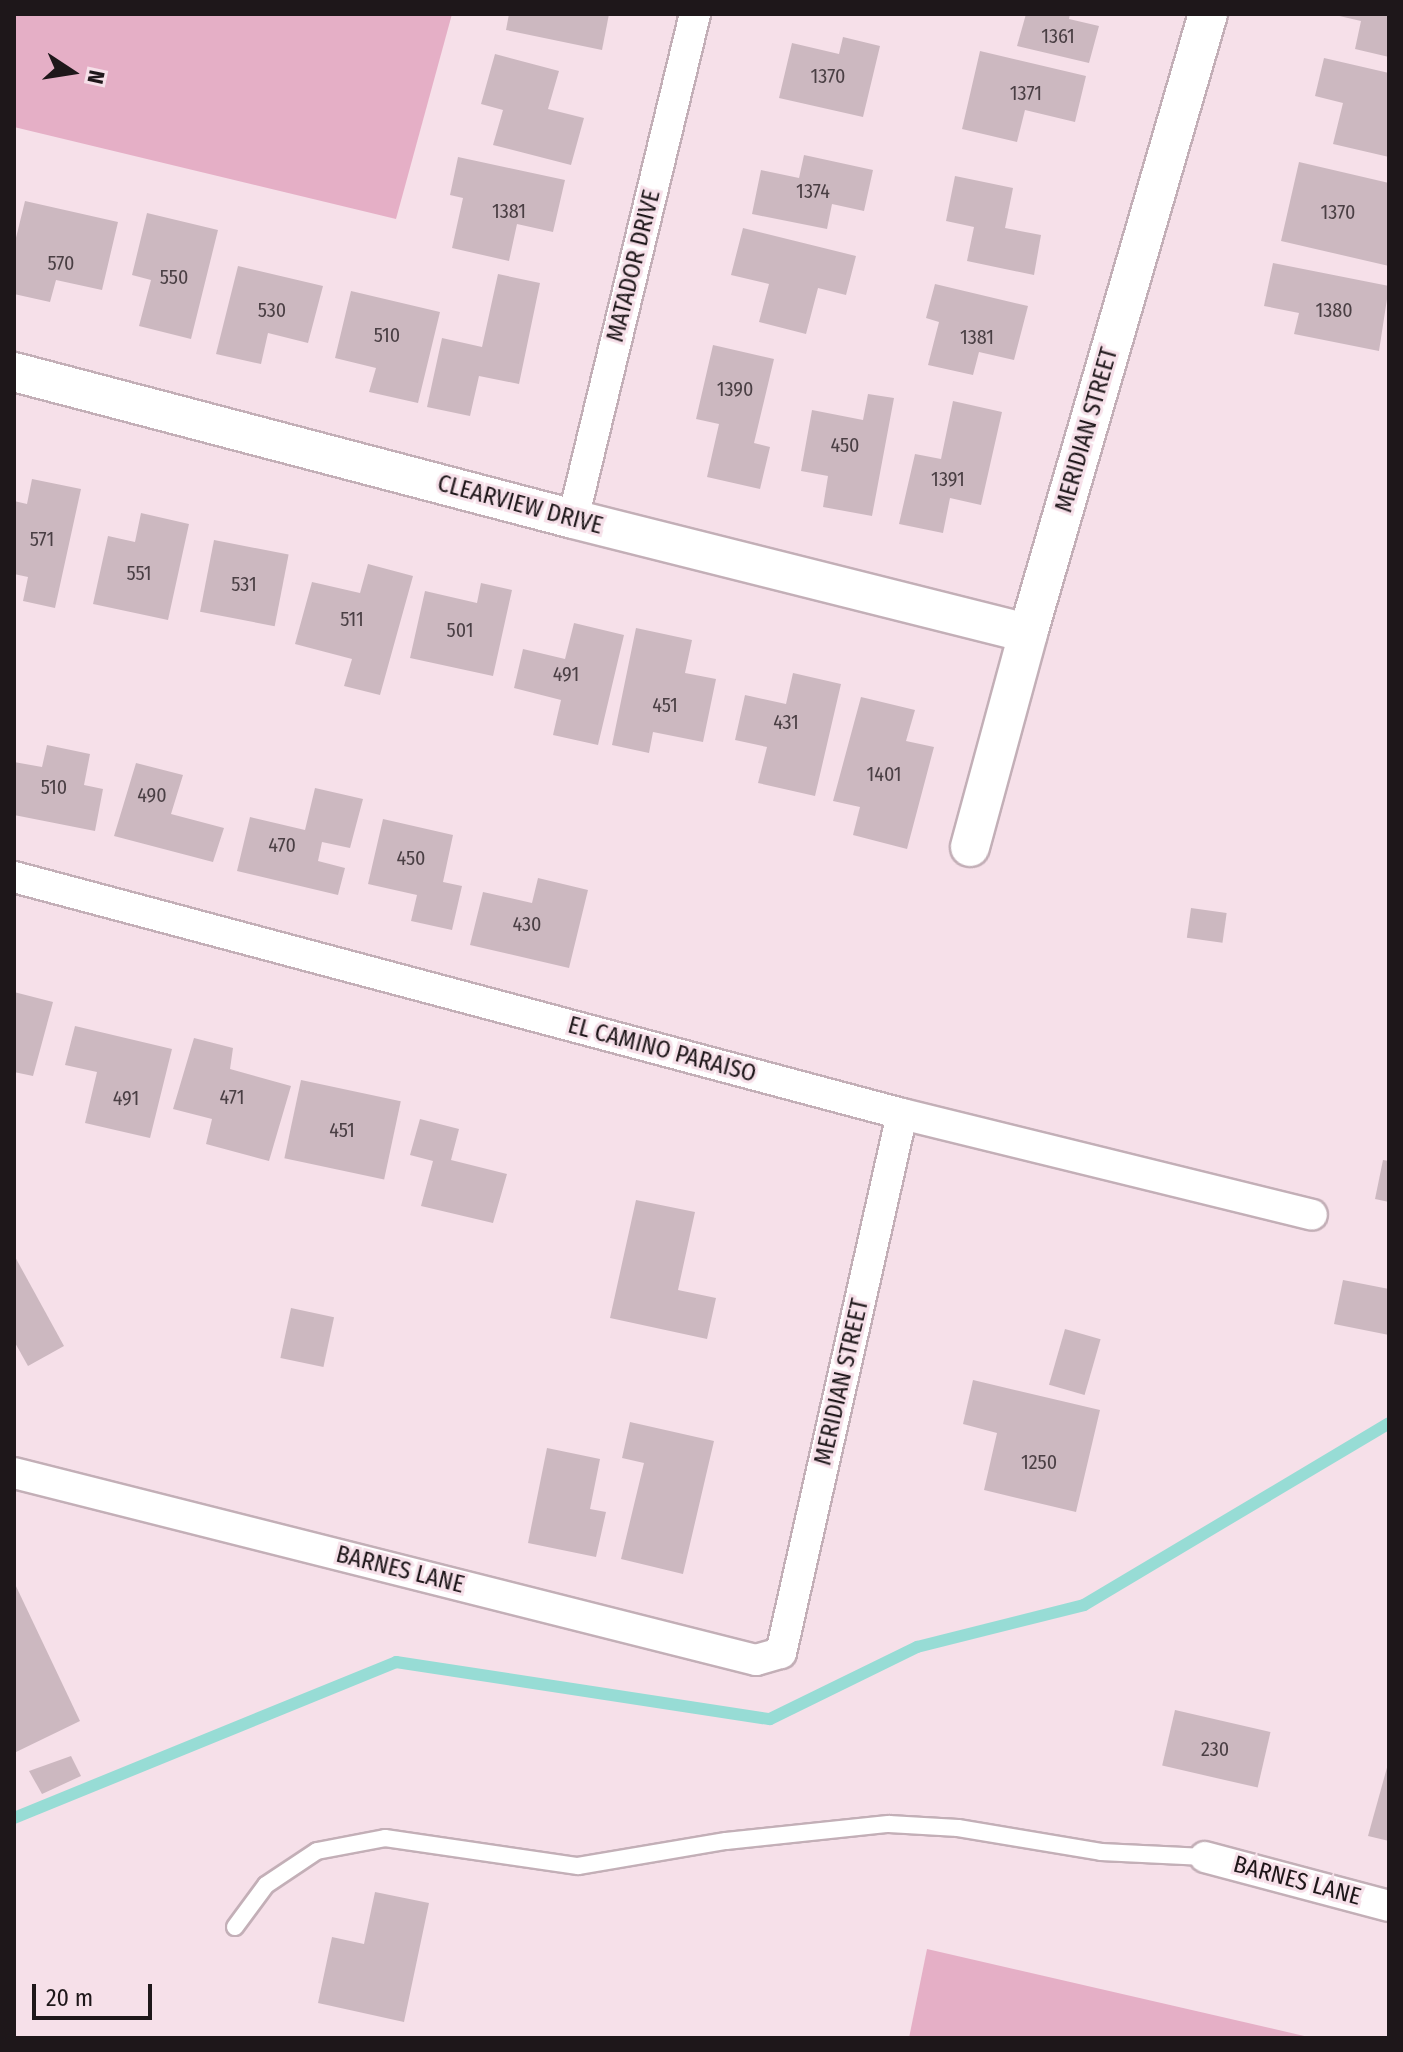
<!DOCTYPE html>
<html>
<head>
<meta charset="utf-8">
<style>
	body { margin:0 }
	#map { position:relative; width:1403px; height:2052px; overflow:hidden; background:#f6e0e9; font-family:"Fira Sans Condensed",sans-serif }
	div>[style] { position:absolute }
	.green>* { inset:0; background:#e5afc6 }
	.stream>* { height:12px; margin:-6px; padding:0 6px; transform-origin:6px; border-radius:6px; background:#97dcd5 }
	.building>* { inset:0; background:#ccb8c0; transform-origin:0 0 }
	.roads { filter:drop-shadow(2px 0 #c3afb7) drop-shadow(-2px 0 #c3afb7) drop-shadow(0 2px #c3afb7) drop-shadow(0 -2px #c3afb7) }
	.service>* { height:16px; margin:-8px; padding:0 8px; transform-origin:8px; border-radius:8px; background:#fff }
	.minor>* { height:30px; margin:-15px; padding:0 15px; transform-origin:15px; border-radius:15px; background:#fff }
	.tertiary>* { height:38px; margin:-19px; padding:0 19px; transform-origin:19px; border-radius:19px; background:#fff }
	span { translate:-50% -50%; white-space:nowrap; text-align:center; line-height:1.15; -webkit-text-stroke:6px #f6e0e9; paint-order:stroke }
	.number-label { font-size:20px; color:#4a3f44 }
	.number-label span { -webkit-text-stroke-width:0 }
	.street-label { font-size:24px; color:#1e171a }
	.frame { position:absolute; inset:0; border:16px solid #1e171a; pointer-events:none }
	.north { position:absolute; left:32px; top:32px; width:80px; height:80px; -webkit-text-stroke:6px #f6e0e9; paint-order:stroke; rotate:102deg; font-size:22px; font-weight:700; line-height:32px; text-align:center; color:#1e171a }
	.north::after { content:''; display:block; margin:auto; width:28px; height:36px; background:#1e171a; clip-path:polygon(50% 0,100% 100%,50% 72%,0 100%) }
	.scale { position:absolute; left:32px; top:1984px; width:120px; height:36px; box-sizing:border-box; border:4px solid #1e171a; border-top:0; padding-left:10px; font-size:24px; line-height:28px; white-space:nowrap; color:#1e171a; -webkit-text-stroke:6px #f6e0e9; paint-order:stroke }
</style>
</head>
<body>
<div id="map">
	<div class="green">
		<i style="clip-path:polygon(14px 14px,452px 14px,396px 219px,14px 127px)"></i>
		<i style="clip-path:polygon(927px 1949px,1313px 2038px,909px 2038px)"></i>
	</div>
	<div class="stream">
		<i style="left:14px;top:1818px;width:413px;rotate:-22.2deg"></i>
		<i style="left:396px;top:1662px;width:378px;rotate:8.7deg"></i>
		<i style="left:770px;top:1719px;width:164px;rotate:-26.1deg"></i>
		<i style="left:917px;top:1647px;width:172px;rotate:-14.1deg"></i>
		<i style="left:1084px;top:1605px;width:355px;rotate:-30.8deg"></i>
	</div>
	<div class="building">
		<i style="clip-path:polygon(509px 14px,609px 14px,602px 50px,506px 30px)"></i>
		<i style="clip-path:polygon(1026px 14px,1070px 14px,1069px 19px,1099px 26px,1089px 63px,1017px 46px)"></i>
		<i style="clip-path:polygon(1389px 14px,1389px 57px,1355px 49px,1361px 21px,1335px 15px)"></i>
		<i style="clip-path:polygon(843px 37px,880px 46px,863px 117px,779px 98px,792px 43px,839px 54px)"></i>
		<i style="clip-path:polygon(980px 51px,1086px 76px,1075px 122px,1025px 110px,1017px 142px,962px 129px)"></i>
		<i style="clip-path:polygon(495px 54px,559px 71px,548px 109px,584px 118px,571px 165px,493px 145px,503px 110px,481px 104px)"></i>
		<i style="clip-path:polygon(1324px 58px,1389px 73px,1389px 157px,1333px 144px,1343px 103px,1315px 96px)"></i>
		<i style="clip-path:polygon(804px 155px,873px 170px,864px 211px,832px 204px,827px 229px,752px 214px,761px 170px,799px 178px)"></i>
		<i style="clip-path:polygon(458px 157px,565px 180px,553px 232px,517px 224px,509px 261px,452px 248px,463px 198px,450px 195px)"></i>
		<i style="clip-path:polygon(1299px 162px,1389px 183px,1389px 266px,1281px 241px)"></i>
		<i style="clip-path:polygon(955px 176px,1013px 188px,1005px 228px,1041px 235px,1034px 275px,967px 261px,974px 227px,946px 221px)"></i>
		<i style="clip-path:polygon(25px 201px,118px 222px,102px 290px,56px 280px,50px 302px,14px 294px,14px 246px)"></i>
		<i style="clip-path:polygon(147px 213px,218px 230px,191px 339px,139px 326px,151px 280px,132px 275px)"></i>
		<i style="clip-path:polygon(743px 228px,856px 256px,846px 295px,818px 288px,806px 334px,759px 322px,769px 284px,731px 275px)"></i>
		<i style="clip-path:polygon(1273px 263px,1389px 286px,1379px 351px,1294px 334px,1299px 313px,1264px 306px)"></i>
		<i style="clip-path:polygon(238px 266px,323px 286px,308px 343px,268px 333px,261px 364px,216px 354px)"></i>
		<i style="clip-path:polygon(498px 274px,540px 283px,519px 384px,479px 376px,470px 416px,427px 407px,442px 338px,482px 347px)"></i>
		<i style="clip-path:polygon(935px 284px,1028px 306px,1014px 360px,979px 352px,973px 375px,928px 365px,939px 322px,926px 318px)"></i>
		<i style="clip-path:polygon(351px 291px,440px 312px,418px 403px,369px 392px,376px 368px,335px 358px)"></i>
		<i style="clip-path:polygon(713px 345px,774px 359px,754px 443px,770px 447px,760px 489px,707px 477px,719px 424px,696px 419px)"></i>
		<i style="clip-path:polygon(868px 394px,894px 398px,872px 516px,823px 507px,828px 476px,801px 471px,812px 410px,863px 420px)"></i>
		<i style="clip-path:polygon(953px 401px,1002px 412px,981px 505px,950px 498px,943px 533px,899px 524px,915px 454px,941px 459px)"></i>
		<i style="clip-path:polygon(32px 479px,81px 489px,55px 608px,23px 601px,28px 577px,14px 574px,14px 501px,27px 504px)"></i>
		<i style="clip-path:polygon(141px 513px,189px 524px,168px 620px,93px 604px,108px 536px,135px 542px)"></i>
		<i style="left:214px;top:540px;width:76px;height:73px;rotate:11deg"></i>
		<i style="clip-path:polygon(368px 564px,413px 576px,380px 695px,344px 686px,352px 659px,295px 644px,312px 582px,360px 593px)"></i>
		<i style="clip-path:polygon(481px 583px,512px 590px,493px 676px,410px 658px,425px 591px,477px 603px)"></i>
		<i style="clip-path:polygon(574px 623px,624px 635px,598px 745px,553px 735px,561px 700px,514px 688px,523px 649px,565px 659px)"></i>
		<i style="clip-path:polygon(636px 628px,692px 640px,685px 673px,716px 679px,703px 742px,653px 732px,649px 753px,612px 745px)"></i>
		<i style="clip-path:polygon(793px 673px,841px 684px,815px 796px,758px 783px,767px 747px,735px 740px,745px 695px,786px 704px)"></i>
		<i style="clip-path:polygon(861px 697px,915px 710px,906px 741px,934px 747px,907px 849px,853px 835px,860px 807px,833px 801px)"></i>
		<i style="clip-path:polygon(47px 745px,90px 754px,84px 785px,103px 789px,95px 831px,14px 815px,14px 762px,42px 767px)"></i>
		<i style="clip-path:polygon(136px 763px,183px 775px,171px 814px,224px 828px,213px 862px,114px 836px)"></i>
		<i style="clip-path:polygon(315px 788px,363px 799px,350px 848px,322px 842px,318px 861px,345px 868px,338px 895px,237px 871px,250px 817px,305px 830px)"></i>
		<i style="clip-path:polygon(383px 819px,453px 835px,443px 882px,462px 886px,452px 930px,411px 921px,417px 895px,368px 884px)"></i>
		<i style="clip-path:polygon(538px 878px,588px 890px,569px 968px,470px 945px,483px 892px,532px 903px)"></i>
		<i style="left:1191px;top:908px;width:36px;height:30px;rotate:8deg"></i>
		<i style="clip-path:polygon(14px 992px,53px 1002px,33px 1076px,14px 1072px)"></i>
		<i style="clip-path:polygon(75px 1026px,172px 1049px,150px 1138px,85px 1123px,97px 1072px,65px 1065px)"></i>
		<i style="clip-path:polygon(194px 1038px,233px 1048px,230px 1069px,291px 1086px,269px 1161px,206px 1144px,212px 1119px,173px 1109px)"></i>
		<i style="left:301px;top:1080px;width:102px;height:80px;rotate:12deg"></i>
		<i style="clip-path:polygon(420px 1119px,459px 1129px,451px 1160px,507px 1174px,493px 1223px,421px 1206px,433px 1161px,410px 1155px)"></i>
		<i style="clip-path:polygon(1383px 1160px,1389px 1161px,1389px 1202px,1375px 1199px)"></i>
		<i style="clip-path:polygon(636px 1200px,695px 1212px,678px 1290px,716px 1298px,707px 1339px,610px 1318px)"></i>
		<i style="clip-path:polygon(14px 1255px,64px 1346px,28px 1366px,14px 1341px)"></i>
		<i style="clip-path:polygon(1343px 1280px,1389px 1289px,1389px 1335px,1334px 1324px)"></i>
		<i style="left:291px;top:1308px;width:44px;height:51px;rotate:12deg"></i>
		<i style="left:1065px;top:1329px;width:37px;height:58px;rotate:16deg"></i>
		<i style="clip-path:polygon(973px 1380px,1100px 1410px,1076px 1512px,984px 1490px,997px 1433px,963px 1424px)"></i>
		<i style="clip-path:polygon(630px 1422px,714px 1441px,683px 1574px,621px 1559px,644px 1463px,622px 1458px)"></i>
		<i style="clip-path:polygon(547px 1448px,600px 1459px,590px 1509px,606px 1512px,596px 1557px,528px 1543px)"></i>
		<i style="clip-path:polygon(14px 1582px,80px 1721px,14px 1753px)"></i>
		<i style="left:1175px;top:1710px;width:98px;height:57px;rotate:13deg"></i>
		<i style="clip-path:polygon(71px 1756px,81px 1776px,42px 1794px,29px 1771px)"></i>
		<i style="clip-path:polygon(1388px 1764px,1389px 1764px,1389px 1841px,1368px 1836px)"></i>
		<i style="clip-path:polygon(375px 1892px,429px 1903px,404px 2022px,318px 2003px,332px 1937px,364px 1944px)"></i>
	</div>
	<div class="roads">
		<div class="service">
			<i style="left:235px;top:1927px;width:52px;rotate:-53.6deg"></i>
			<i style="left:266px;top:1885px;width:61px;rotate:-33.7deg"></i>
			<i style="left:317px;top:1851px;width:69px;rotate:-10.8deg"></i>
			<i style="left:385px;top:1838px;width:195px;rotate:8.3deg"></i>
			<i style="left:578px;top:1866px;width:150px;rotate:-9.6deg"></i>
			<i style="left:726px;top:1841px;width:164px;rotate:-6deg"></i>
			<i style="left:889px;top:1824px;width:69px;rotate:3.3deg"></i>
			<i style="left:958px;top:1828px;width:145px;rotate:9.5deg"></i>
			<i style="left:1101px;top:1852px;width:104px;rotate:2.8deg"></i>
		</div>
		<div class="minor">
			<i style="left:573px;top:519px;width:520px;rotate:-76.42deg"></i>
			<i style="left:14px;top:877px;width:919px;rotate:14.94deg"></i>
			<i style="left:902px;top:1114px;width:422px;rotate:13.8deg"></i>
			<i style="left:14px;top:1473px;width:765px;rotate:14.15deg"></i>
			<i style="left:756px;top:1660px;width:26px;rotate:-16deg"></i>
			<i style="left:781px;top:1653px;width:552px;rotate:-77.35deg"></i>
			<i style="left:1205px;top:1857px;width:190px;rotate:14.9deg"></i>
		</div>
		<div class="tertiary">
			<i style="left:14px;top:372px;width:578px;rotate:14.73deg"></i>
			<i style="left:573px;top:519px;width:469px;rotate:14.1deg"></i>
			<i style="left:970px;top:847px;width:222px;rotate:-74.8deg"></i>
			<i style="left:1028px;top:633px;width:645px;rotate:-73.79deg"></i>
		</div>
	</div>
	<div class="number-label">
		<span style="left:1058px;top:36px">1361</span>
		<span style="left:828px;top:76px">1370</span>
		<span style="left:1026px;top:93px">1371</span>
		<span style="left:813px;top:191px">1374</span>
		<span style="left:509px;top:211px">1381</span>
		<span style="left:1338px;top:212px">1370</span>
		<span style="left:61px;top:263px">570</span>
		<span style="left:174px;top:277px">550</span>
		<span style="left:272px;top:310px">530</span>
		<span style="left:1334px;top:310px">1380</span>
		<span style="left:387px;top:335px">510</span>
		<span style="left:977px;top:337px">1381</span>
		<span style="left:735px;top:389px">1390</span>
		<span style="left:845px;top:445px">450</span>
		<span style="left:948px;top:479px">1391</span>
		<span style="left:42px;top:539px">571</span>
		<span style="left:139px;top:573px">551</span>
		<span style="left:244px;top:584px">531</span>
		<span style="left:352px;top:619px">511</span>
		<span style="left:460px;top:630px">501</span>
		<span style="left:566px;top:674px">491</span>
		<span style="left:665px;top:705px">451</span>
		<span style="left:786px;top:722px">431</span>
		<span style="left:884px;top:774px">1401</span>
		<span style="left:54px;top:787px">510</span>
		<span style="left:152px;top:795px">490</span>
		<span style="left:282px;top:845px">470</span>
		<span style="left:411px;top:858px">450</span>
		<span style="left:527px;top:924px">430</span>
		<span style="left:232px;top:1097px">471</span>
		<span style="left:126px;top:1098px">491</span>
		<span style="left:342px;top:1130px">451</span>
		<span style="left:1039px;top:1462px">1250</span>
		<span style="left:1215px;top:1749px">230</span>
	</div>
	<div class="street-label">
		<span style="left:634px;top:266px;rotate:-76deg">MATADOR DRIVE</span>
		<span style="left:1087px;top:430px;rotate:-74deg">MERIDIAN STREET</span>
		<span style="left:520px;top:505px;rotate:15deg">CLEARVIEW DRIVE</span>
		<span style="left:662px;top:1050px;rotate:15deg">EL CAMINO PARAISO</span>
		<span style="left:842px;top:1382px;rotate:-77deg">MERIDIAN STREET</span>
		<span style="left:400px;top:1570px;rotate:14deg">BARNES LANE</span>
		<span style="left:1297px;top:1881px;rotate:15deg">BARNES LANE</span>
	</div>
	<div class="frame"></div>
	<div class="north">N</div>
	<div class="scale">20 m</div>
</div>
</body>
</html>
